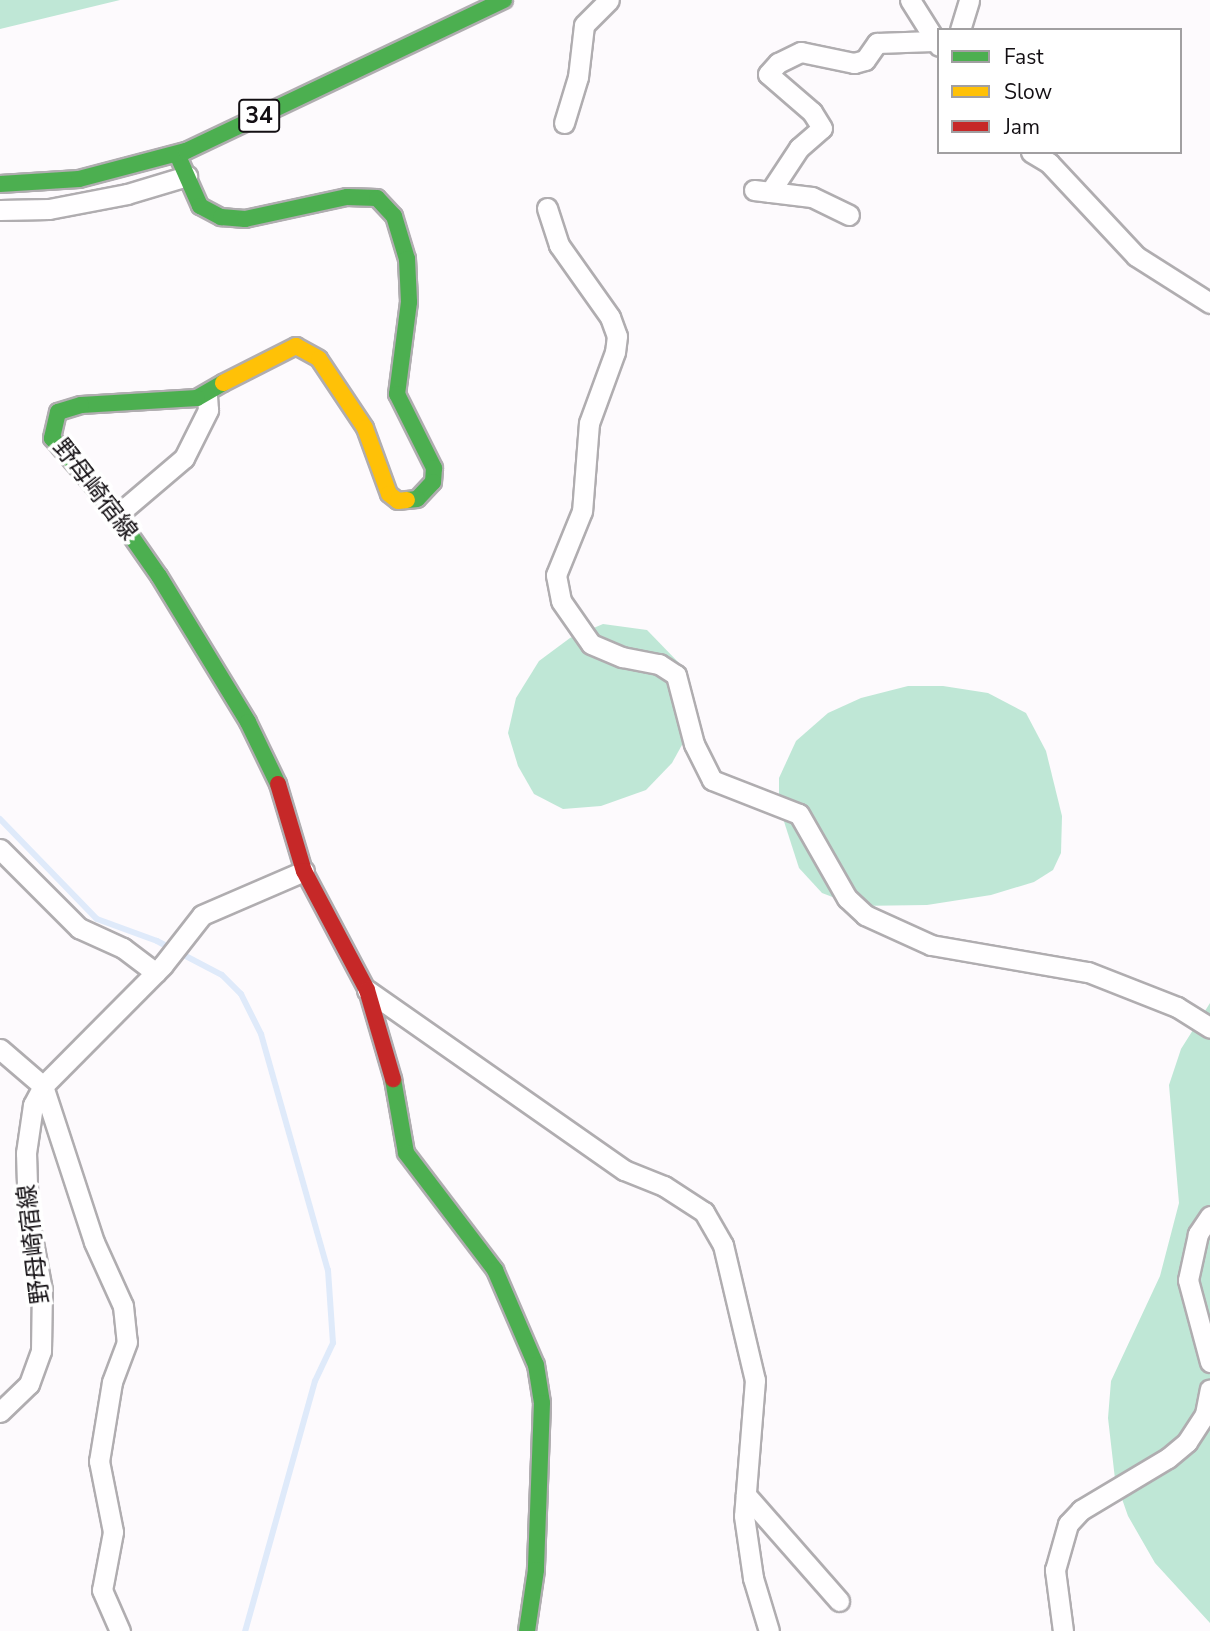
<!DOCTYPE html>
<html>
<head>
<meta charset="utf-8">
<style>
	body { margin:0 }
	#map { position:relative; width:1210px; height:1631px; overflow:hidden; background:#fdfafd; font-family:"Nunito Sans","Noto Sans JP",sans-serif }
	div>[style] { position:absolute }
	.forest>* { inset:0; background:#bfe7d6 }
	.stream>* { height:6px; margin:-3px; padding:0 3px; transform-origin:3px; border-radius:3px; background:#dfeafa }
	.roads { filter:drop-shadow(2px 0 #b0adb0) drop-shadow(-2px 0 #b0adb0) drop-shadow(0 2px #b0adb0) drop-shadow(0 -2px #b0adb0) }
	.street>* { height:19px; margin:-9.5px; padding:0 9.5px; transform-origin:9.5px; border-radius:9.5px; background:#fffeff }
	.fast>* { height:16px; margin:-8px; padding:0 8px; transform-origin:8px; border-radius:8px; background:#4caf50 }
	.slow>* { height:16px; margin:-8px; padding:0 8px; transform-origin:8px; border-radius:8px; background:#ffc107 }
	.jam>* { height:16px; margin:-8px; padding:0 8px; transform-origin:8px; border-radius:8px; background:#c62828 }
	span { translate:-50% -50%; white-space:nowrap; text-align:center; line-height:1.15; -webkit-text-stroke:7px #fff; paint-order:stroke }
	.shield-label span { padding:2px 5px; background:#fff; border:2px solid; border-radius:5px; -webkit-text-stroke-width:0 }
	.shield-label { font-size:23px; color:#130f13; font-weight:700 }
	.street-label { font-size:24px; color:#130f13 }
	.legend { position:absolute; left:937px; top:28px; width:245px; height:126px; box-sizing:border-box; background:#fff; border:2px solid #a19fa1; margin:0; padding:9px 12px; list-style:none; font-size:21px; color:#130f13 }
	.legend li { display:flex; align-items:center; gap:14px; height:35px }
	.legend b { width:35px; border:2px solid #a19fa1 }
</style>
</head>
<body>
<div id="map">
	<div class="forest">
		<i style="clip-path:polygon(0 0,120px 0,0 29px)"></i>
		<i style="clip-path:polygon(603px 624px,647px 630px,679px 663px,695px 708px,688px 734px,672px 763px,646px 790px,601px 806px,563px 809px,534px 794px,518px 766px,508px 733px,516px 698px,539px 661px,570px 638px)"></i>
		<i style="clip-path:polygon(908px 686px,943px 686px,988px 693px,1026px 713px,1046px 751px,1062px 816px,1061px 853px,1053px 870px,1034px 882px,991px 895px,927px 905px,856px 906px,822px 893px,799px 868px,779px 806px,779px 778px,796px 741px,828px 713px,861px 698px)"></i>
		<i style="clip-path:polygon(1210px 1003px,1210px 1623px,1155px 1563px,1128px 1516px,1115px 1479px,1108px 1418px,1111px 1381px,1160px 1276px,1179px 1203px,1169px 1085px,1181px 1049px)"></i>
	</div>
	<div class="stream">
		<i style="left:0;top:819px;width:139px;rotate:45.9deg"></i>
		<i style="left:97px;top:919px;width:64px;rotate:20.1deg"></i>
		<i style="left:157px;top:941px;width:73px;rotate:27.6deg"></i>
		<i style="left:222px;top:975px;width:27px;rotate:45deg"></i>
		<i style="left:241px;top:994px;width:45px;rotate:63.4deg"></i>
		<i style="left:261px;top:1034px;width:245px;rotate:74.2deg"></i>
		<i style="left:328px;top:1270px;width:73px;rotate:86.1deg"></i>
		<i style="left:333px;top:1343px;width:42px;rotate:115.3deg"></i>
		<i style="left:315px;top:1381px;width:260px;rotate:105.6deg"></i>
	</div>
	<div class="roads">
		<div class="street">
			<i style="left:910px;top:0;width:54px;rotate:57.8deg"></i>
			<i style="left:960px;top:30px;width:31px;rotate:-73deg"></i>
			<i style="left:564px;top:123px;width:48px;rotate:-73.1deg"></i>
			<i style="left:578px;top:77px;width:52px;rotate:-83.4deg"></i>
			<i style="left:584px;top:25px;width:35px;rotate:-45deg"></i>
			<i style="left:1031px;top:152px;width:21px;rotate:31deg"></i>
			<i style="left:1049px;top:163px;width:127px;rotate:46.9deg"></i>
			<i style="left:1136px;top:256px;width:88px;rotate:32.4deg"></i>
			<i style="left:754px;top:190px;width:58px;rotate:6.9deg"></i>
			<i style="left:812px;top:197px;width:41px;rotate:25.9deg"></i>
			<i style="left:770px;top:192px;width:53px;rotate:-56.6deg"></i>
			<i style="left:799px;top:148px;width:30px;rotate:-41deg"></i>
			<i style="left:822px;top:128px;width:19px;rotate:-122deg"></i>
			<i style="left:812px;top:112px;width:58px;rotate:-139.2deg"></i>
			<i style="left:768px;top:74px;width:15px;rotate:-48deg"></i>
			<i style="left:778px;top:63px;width:25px;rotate:-26deg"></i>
			<i style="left:801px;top:52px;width:54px;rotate:11.7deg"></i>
			<i style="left:854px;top:63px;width:11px;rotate:-15deg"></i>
			<i style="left:865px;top:60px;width:21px;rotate:-55deg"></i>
			<i style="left:877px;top:43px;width:56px;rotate:-2deg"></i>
			<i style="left:547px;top:208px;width:39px;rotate:72deg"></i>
			<i style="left:559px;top:245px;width:88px;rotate:54.7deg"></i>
			<i style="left:610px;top:317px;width:20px;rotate:70deg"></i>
			<i style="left:617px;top:336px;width:16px;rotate:97deg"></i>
			<i style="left:615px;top:352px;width:76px;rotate:110.1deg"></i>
			<i style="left:589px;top:423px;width:88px;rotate:94.5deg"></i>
			<i style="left:582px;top:511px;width:69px;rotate:112.1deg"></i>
			<i style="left:556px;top:575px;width:26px;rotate:79deg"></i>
			<i style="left:561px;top:601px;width:52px;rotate:55.1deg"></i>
			<i style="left:591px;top:644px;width:34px;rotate:23deg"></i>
			<i style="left:622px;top:657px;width:38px;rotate:11deg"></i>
			<i style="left:659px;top:664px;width:20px;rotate:33deg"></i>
			<i style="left:676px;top:675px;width:71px;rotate:75.4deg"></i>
			<i style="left:694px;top:744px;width:40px;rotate:63.4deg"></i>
			<i style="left:712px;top:780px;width:93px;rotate:21.3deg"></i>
			<i style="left:799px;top:814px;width:97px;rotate:60.3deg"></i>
			<i style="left:847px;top:898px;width:25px;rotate:43deg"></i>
			<i style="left:865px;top:915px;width:72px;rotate:24.4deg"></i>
			<i style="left:931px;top:945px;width:159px;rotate:9.8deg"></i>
			<i style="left:1088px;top:972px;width:96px;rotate:21.5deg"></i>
			<i style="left:1177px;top:1007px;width:39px;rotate:32deg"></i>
			<i style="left:0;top:210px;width:49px;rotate:-1.2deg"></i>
			<i style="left:49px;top:209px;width:79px;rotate:-10.9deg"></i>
			<i style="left:127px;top:194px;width:63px;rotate:-16.7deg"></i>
			<i style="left:117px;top:515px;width:88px;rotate:-40.4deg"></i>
			<i style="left:184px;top:458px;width:54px;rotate:-63.4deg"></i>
			<i style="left:208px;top:410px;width:16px;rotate:-94deg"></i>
			<i style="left:0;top:849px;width:112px;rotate:45deg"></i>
			<i style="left:79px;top:928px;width:48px;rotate:24.4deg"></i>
			<i style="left:123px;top:948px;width:41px;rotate:37.1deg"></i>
			<i style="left:367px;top:990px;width:314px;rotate:35deg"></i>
			<i style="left:624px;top:1170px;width:43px;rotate:21.8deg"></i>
			<i style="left:664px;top:1186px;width:48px;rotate:33deg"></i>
			<i style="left:704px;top:1212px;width:38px;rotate:60deg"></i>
			<i style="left:723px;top:1245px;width:139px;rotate:76.7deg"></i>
			<i style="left:755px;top:1380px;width:136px;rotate:94.6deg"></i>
			<i style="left:744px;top:1516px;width:63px;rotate:81.7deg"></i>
			<i style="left:753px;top:1578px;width:55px;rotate:73.2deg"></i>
			<i style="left:0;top:1049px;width:57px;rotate:40.7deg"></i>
			<i style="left:43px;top:1086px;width:164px;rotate:71.9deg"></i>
			<i style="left:94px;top:1242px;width:70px;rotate:65.6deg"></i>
			<i style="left:123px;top:1306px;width:36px;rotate:84deg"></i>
			<i style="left:127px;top:1342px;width:43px;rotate:110.6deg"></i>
			<i style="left:112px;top:1382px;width:80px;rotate:99.3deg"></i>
			<i style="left:99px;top:1461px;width:72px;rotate:78.8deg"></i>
			<i style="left:113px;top:1532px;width:59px;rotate:100.7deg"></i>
			<i style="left:102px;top:1590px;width:45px;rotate:66.3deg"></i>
			<i style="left:1210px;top:1216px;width:22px;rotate:124deg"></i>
			<i style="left:1198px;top:1234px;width:47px;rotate:102.3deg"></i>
			<i style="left:1188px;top:1280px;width:85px;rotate:75deg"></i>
			<i style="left:0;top:1412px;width:40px;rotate:-44deg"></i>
			<i style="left:29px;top:1384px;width:35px;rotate:-70deg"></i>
			<i style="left:41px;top:1351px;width:61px;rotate:-89.1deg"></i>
			<i style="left:42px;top:1290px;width:75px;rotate:-100.7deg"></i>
			<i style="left:28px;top:1216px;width:63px;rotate:-91.8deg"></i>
			<i style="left:26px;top:1153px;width:49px;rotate:-81.7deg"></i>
			<i style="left:33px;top:1105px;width:21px;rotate:-62deg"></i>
			<i style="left:43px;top:1086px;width:170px;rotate:-45.2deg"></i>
			<i style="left:163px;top:965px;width:63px;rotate:-52deg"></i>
			<i style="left:202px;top:915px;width:111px;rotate:-23.3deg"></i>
			<i style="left:746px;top:1495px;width:141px;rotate:48.7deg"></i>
			<i style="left:1063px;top:1631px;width:62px;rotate:-97.5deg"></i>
			<i style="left:1055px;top:1570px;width:48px;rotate:-74.2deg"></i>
			<i style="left:1068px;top:1524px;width:19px;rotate:-47deg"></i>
			<i style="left:1081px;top:1510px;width:101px;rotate:-30.9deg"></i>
			<i style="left:1168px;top:1458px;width:25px;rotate:-40deg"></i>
			<i style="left:1187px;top:1442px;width:33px;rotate:-57deg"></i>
			<i style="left:1205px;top:1414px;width:25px;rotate:-79deg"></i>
		</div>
		<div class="fast">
			<i style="left:177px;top:154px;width:57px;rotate:66.1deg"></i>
			<i style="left:200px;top:206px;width:24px;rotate:28deg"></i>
			<i style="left:221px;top:217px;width:24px;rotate:5deg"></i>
			<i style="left:245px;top:219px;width:104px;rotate:-12.2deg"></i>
			<i style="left:347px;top:197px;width:30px;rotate:2deg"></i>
			<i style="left:377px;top:198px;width:25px;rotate:47deg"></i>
			<i style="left:394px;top:216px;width:45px;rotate:73.2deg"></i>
			<i style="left:407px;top:259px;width:43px;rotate:87.3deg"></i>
			<i style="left:409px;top:302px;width:93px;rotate:97.4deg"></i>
			<i style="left:397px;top:394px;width:83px;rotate:63.4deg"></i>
			<i style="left:434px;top:468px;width:14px;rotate:94deg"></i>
			<i style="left:433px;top:482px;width:23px;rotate:133deg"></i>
			<i style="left:417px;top:499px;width:10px;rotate:174deg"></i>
			<i style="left:0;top:184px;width:79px;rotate:-3.6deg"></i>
			<i style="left:79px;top:179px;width:111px;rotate:-14.7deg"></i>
			<i style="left:186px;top:151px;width:352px;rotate:-25.4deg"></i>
			<i style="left:223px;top:383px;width:30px;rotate:150deg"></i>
			<i style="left:197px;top:398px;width:116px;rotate:176.5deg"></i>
			<i style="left:81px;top:405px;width:24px;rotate:163deg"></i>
			<i style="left:58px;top:412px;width:27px;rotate:103deg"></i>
			<i style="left:52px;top:438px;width:86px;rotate:49.3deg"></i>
			<i style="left:108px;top:503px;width:89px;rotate:55.1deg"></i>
			<i style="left:159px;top:576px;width:171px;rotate:58.6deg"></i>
			<i style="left:248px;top:722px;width:69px;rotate:64.2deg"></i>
			<i style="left:393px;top:1079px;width:75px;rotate:80deg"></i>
			<i style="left:406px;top:1153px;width:147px;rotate:52.7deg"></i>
			<i style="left:495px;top:1270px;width:103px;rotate:66.7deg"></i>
			<i style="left:536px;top:1365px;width:38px;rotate:81deg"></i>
			<i style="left:542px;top:1403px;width:167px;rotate:92.1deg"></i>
			<i style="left:536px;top:1570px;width:62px;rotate:98.4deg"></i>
		</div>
		<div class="slow">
			<i style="left:223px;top:383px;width:82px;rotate:-26.9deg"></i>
			<i style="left:296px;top:346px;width:26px;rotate:29deg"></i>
			<i style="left:319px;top:359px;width:83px;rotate:56.3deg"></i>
			<i style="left:365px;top:428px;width:70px;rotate:70deg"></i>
			<i style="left:389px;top:494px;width:11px;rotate:38deg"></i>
			<i style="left:398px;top:501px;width:9px;rotate:-6deg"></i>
		</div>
		<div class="jam">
			<i style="left:278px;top:784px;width:91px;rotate:73.4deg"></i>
			<i style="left:304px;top:871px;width:135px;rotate:62.1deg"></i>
			<i style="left:367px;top:990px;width:93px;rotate:73.7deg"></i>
		</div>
	</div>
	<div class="shield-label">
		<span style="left:259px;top:116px">34</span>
	</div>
	<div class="street-label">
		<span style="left:95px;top:490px;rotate:52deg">野母崎宿線</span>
		<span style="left:34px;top:1244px;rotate:-97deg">野母崎宿線</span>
	</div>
	<ul class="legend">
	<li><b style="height:9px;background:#4caf50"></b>Fast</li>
	<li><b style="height:9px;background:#ffc107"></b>Slow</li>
	<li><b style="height:9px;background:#c62828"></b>Jam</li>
	</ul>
</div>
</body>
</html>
